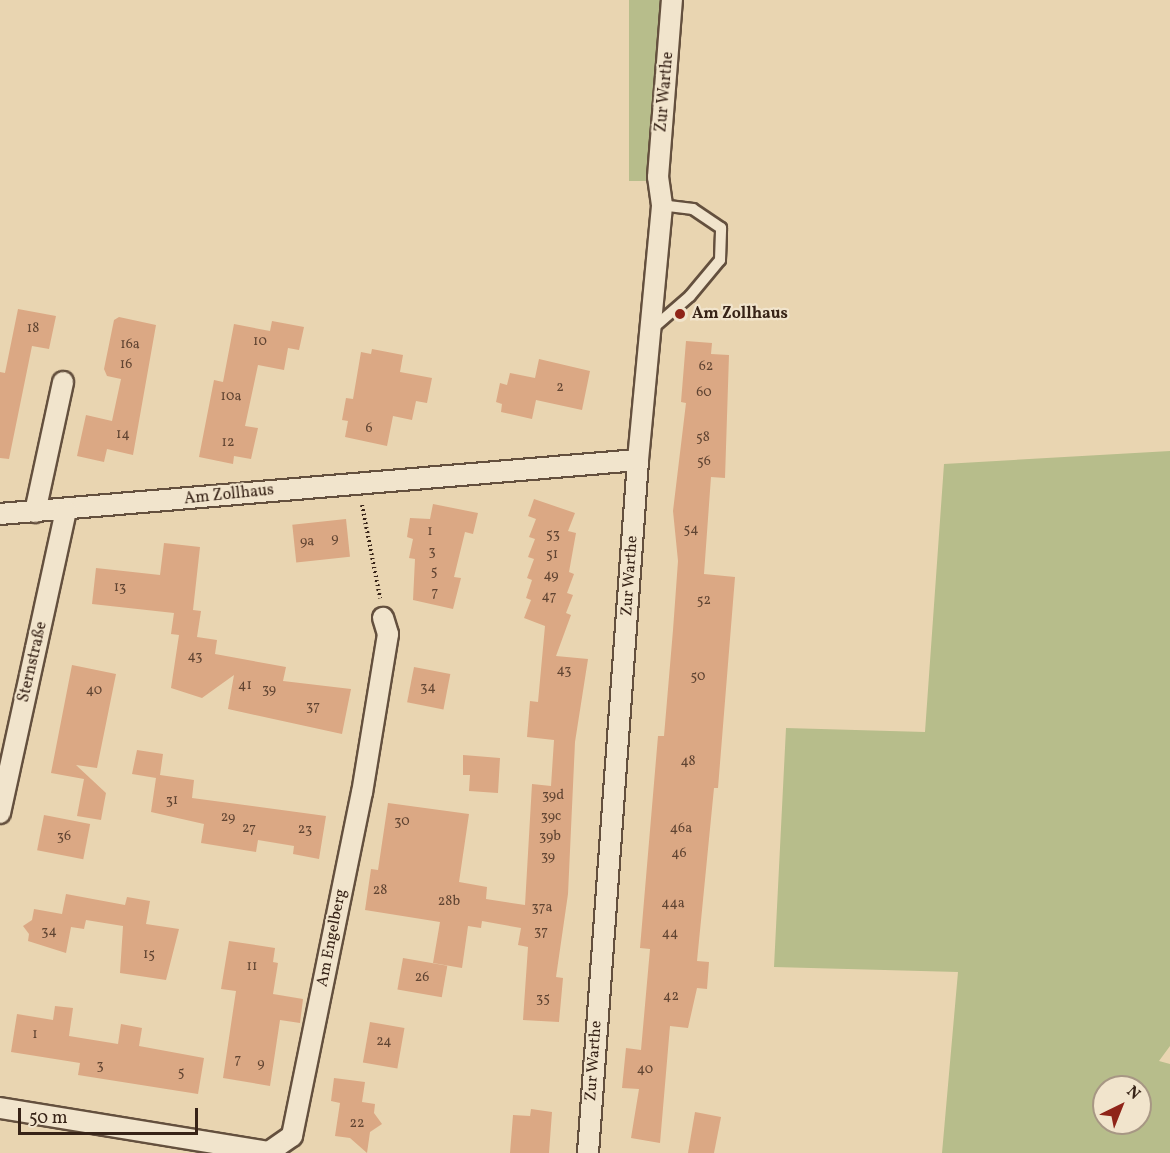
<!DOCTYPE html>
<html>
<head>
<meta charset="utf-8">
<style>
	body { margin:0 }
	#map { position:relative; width:1170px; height:1153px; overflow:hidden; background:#e9d5b1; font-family:Vollkorn,serif }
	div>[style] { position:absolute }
	.green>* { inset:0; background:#b7bd8b; transform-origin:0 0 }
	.building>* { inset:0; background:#dba884; transform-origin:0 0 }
	.path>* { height:4px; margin-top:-2px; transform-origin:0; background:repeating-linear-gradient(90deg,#372317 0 1.5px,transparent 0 4.5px) }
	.roads { filter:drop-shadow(2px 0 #64503e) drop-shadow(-2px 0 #64503e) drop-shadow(0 2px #64503e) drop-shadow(0 -2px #64503e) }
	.service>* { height:10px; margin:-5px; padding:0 5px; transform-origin:5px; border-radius:5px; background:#f1e4cc }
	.minor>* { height:20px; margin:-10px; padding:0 10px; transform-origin:10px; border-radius:10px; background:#f1e4cc }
	.dots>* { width:16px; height:16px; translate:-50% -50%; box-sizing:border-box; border:3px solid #f1e4cc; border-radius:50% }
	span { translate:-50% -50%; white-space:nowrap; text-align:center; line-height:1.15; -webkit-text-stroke:4.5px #f1e4cc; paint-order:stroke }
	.number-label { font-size:14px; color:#604432 }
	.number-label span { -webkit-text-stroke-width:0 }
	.street-label { font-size:16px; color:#372317 }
	.poi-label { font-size:16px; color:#372317; font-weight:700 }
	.left { translate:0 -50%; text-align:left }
	.north { position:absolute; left:1092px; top:1075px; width:60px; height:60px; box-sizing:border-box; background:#f1e4cc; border:2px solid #a79784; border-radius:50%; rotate:43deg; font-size:16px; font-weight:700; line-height:24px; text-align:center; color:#372317 }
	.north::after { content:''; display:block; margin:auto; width:21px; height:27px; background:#8f2418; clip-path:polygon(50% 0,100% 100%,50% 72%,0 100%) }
	.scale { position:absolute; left:18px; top:1108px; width:180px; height:27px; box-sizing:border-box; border:3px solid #372317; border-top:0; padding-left:8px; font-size:18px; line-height:21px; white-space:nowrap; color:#372317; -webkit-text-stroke:4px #f1e4cc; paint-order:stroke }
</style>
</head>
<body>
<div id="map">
	<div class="green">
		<i style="left:629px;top:0;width:32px;height:181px"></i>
		<i style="clip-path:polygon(evenodd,1170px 451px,1170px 1046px,1159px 1061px,1170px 1064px,1170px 1153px,942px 1153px,958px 972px,774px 967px,786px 728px,925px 732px,944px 464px,1170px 451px,1104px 1087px,1140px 1087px,1140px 1123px,1104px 1123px,1104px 1087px)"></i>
	</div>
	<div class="building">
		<i style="clip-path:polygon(18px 309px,56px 316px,49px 349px,32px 346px,9px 459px,0 458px,0 372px,5px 373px)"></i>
		<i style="clip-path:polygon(119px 317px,156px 325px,133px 455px,107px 449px,104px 462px,77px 456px,86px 415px,112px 421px,121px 379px,107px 376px,104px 369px,114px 320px)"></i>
		<i style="clip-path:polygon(272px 321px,304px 327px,299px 350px,288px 348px,284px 370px,258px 365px,245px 426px,258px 428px,251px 459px,234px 456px,233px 464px,199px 457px,214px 380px,223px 382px,234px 324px,270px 331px)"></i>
		<i style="clip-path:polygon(686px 341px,712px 343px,711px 354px,729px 355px,725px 478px,711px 477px,704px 574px,735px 577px,718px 788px,714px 788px,697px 961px,709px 962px,707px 989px,697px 988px,688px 1028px,670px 1026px,660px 1143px,631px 1138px,639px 1089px,622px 1088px,626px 1048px,641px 1050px,650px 949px,640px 948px,658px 736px,664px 736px,673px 630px,678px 561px,673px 511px,686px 403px,681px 402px)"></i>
		<i style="clip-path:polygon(372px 349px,403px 355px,400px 372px,432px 378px,427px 403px,416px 401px,412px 420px,393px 416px,387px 446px,345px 437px,348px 421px,342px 420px,346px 398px,353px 399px,361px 352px,371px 354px)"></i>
		<i style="clip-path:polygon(539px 359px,590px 371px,582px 410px,536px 400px,532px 419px,501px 412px,502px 404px,496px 402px,500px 383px,507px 385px,510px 373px,535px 378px)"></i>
		<i style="clip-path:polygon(534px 499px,575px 513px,568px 531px,576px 533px,569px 572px,574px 574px,567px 593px,573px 595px,566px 613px,571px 615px,556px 656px,588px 659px,575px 742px,568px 894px,556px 977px,563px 978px,559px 1022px,523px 1020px,528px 947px,518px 945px,521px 928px,482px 921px,481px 928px,468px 926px,462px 968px,433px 963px,440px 922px,365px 910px,371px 869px,378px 870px,388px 803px,469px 814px,459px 882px,487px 887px,486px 899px,525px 905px,532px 784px,551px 786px,554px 740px,527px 737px,530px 701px,538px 702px,545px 626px,524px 618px,531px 600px,526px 598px,532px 580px,527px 578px,534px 559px,528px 557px,535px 539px,529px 537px,536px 519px,528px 516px)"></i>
		<i style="clip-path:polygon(433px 504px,478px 513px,473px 534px,465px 532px,454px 577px,461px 578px,453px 609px,413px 600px,415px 559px,409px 558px,413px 539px,407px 537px,410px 518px,430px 519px)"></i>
		<i style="left:346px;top:519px;width:38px;height:54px;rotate:84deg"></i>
		<i style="clip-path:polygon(164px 543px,200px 547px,193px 610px,201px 611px,197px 637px,217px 640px,215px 654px,286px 667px,283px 681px,351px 689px,342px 734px,228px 709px,234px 675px,202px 698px,171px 688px,179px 635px,171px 634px,174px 613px,92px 604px,96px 568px,160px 575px)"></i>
		<i style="clip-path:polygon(72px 665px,116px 674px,97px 768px,76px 765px,106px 793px,101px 820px,77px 816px,84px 779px,51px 773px)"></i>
		<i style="left:414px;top:667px;width:37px;height:36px;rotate:11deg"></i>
		<i style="clip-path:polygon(137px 750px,163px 754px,160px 775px,194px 780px,192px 798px,326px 816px,319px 859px,293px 854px,294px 846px,258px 840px,256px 852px,201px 843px,204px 824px,151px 812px,156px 778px,132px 774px)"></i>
		<i style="clip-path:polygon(463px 755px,500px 758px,498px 793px,469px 791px,470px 775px,463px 775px)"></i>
		<i style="left:44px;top:815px;width:47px;height:36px;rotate:11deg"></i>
		<i style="clip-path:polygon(66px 894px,125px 905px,127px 897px,150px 901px,146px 924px,179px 929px,166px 980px,120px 973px,123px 926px,86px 920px,84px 929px,71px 927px,66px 953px,28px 941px,29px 934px,23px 926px,32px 920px,34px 909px,62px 914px)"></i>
		<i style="clip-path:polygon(229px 941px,275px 948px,273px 962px,278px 963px,273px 994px,303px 999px,300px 1023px,280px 1020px,270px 1086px,223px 1078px,236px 991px,221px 989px)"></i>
		<i style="left:403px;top:958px;width:45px;height:32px;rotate:10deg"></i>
		<i style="clip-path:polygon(55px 1006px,73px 1008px,69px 1036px,118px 1044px,121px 1024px,142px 1028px,139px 1046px,204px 1058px,198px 1094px,78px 1075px,80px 1063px,11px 1052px,17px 1014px,53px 1020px)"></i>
		<i style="left:370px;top:1022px;width:35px;height:41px;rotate:10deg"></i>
		<i style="clip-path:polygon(334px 1078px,365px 1082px,362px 1102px,375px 1104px,374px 1113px,382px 1124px,370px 1132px,367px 1153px,350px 1138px,335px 1136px,340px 1103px,331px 1101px)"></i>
		<i style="clip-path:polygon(531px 1109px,552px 1112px,549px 1153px,510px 1153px,513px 1115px,530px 1116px)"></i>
		<i style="clip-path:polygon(695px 1112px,721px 1117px,714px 1153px,688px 1153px)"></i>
	</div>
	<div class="path">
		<i style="left:362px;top:505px;width:95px;rotate:79deg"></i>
	</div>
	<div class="roads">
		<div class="service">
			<i style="left:652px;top:329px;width:50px;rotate:-41deg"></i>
			<i style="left:690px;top:296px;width:47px;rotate:-50.2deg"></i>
			<i style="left:720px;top:260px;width:32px;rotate:-88deg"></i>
			<i style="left:721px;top:228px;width:34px;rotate:-146deg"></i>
			<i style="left:693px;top:209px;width:31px;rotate:-173deg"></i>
		</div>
		<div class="minor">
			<i style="left:35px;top:512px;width:133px;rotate:-77.8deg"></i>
			<i style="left:0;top:514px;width:640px;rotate:-4.84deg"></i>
			<i style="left:0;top:813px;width:309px;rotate:-77.7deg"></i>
			<i style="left:0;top:1108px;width:273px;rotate:9.3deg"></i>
			<i style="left:269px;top:1152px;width:28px;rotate:-35deg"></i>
			<i style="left:292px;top:1136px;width:350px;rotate:-78.5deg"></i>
			<i style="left:362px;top:793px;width:161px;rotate:-80.7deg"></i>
			<i style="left:388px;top:634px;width:17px;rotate:-107deg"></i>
			<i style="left:588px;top:1153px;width:695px;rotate:-85.87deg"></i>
			<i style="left:638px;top:460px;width:256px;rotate:-84.6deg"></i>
			<i style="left:662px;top:205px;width:28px;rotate:-98deg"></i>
			<i style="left:658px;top:177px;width:178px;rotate:-85.5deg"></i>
		</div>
	</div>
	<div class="dots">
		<i style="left:680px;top:314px;background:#8f2418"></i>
	</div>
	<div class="number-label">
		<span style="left:33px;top:329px">18</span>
		<span style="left:260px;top:342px">10</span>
		<span style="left:130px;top:345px">16a</span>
		<span style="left:126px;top:365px">16</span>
		<span style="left:706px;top:367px">62</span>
		<span style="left:560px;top:388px">2</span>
		<span style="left:704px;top:393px">60</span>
		<span style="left:231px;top:397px">10a</span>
		<span style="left:369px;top:429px">6</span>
		<span style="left:123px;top:435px">14</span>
		<span style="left:703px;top:438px">58</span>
		<span style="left:228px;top:443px">12</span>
		<span style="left:704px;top:462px">56</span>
		<span style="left:691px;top:530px">54</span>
		<span style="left:430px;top:532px">1</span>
		<span style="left:553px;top:535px">53</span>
		<span style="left:335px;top:539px">9</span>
		<span style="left:307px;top:542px">9a</span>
		<span style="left:432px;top:552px">3</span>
		<span style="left:552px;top:555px">51</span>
		<span style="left:434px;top:572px">5</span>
		<span style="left:551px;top:576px">49</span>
		<span style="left:120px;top:588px">13</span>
		<span style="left:435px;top:593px">7</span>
		<span style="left:549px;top:597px">47</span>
		<span style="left:704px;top:601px">52</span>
		<span style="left:195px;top:657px">43</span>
		<span style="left:564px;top:671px">43</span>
		<span style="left:698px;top:677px">50</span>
		<span style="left:245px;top:686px">41</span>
		<span style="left:428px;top:688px">34</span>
		<span style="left:269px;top:690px">39</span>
		<span style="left:94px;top:691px">40</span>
		<span style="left:313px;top:707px">37</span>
		<span style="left:688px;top:762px">48</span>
		<span style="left:553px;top:796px">39d</span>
		<span style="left:172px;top:801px">31</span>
		<span style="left:551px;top:817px">39c</span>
		<span style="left:228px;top:818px">29</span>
		<span style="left:402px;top:822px">30</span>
		<span style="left:249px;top:829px">27</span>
		<span style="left:681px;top:829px">46a</span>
		<span style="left:305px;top:830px">23</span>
		<span style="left:64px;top:837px">36</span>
		<span style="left:550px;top:837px">39b</span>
		<span style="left:679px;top:854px">46</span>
		<span style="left:548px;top:857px">39</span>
		<span style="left:380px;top:891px">28</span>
		<span style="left:449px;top:902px">28b</span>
		<span style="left:673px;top:904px">44a</span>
		<span style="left:542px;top:908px">37a</span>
		<span style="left:49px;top:932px">34</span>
		<span style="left:541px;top:932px">37</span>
		<span style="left:670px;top:934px">44</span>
		<span style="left:149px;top:955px">15</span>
		<span style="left:252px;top:967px">11</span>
		<span style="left:422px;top:978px">26</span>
		<span style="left:671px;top:997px">42</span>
		<span style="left:543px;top:999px">35</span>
		<span style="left:35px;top:1035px">1</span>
		<span style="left:384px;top:1042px">24</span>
		<span style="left:238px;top:1060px">7</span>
		<span style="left:261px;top:1064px">9</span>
		<span style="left:100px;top:1066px">3</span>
		<span style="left:645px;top:1070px">40</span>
		<span style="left:181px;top:1073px">5</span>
		<span style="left:357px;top:1124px">22</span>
	</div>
	<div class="street-label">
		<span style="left:665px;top:92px;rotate:-85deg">Zur Warthe</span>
		<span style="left:229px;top:495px;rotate:-6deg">Am Zollhaus</span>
		<span style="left:630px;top:576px;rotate:-86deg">Zur Warthe</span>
		<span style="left:33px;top:662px;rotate:-77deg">Sternstraße</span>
		<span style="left:332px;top:938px;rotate:-79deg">Am Engelberg</span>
		<span style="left:594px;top:1061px;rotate:-86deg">Zur Warthe</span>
	</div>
	<div class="poi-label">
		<span class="left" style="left:692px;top:314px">Am Zollhaus</span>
	</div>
	<div class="north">N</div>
	<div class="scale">50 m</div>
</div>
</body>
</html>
